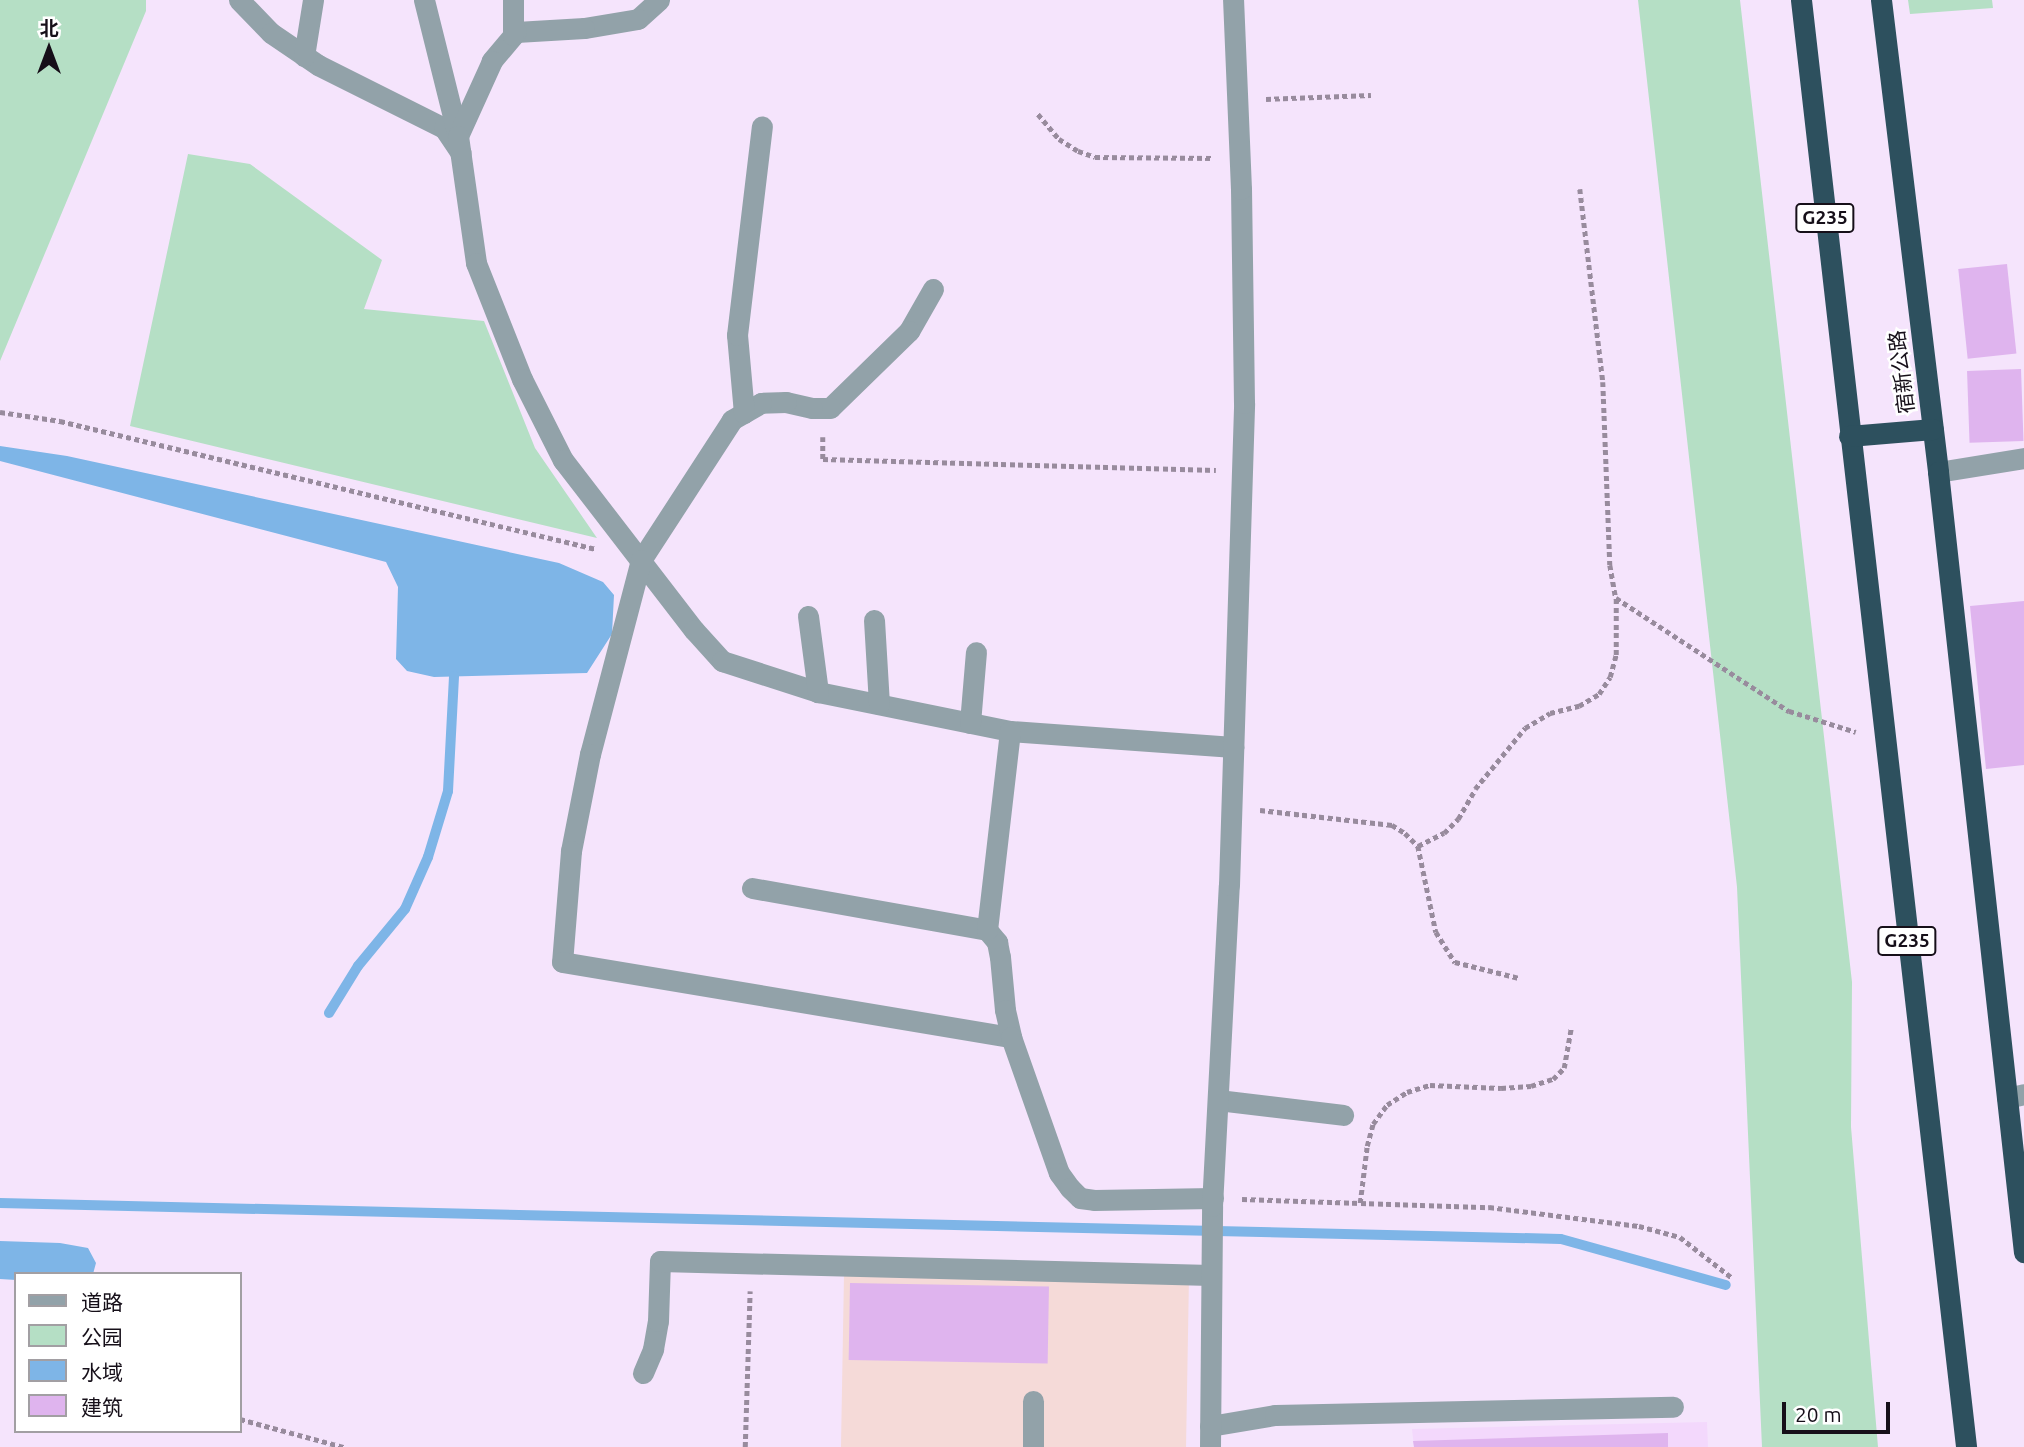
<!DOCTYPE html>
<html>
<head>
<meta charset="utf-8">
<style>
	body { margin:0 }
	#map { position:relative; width:2024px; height:1447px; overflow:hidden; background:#f5e4fc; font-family:Ubuntu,"Noto Sans SC",sans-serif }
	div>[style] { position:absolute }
	.commercial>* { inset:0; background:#f5dad8; transform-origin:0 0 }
	.built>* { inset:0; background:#f3d8fc }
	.green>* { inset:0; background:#b5dfc5 }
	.water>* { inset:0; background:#7eb5e7 }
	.stream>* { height:10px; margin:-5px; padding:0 5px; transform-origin:5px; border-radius:5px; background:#7eb5e7 }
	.building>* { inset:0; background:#dfb4ee; transform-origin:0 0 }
	.path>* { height:4.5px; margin-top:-2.25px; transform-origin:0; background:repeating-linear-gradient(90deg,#988b9d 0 5px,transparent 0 8.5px) }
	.minor>* { height:21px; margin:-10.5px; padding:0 10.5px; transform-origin:10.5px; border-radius:10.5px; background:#92a2a9 }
	.highway>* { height:21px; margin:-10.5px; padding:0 10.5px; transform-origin:10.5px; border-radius:10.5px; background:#2d505e }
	span { translate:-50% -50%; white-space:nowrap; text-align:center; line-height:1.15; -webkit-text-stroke:5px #fff; paint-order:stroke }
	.shield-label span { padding:2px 5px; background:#fff; border:2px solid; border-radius:5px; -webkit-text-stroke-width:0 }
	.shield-label { font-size:19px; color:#160f19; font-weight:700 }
	.street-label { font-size:21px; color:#160f19 }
	.legend { position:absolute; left:14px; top:1272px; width:228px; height:161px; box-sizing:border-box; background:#fff; border:2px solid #a29fa3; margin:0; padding:9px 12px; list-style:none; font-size:21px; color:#160f19 }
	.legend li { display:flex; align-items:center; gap:14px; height:35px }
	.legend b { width:35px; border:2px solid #a29fa3 }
	.north { position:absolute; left:14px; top:14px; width:70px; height:70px; -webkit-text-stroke:5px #fff; paint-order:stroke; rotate:0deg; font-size:19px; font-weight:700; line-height:28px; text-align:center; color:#160f19 }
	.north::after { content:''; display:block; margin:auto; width:24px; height:32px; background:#160f19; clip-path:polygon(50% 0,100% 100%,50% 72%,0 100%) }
	.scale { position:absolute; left:1782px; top:1402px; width:108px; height:32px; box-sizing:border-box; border:4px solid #160f19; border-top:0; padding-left:9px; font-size:21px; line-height:24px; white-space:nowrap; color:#160f19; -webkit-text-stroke:5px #fff; paint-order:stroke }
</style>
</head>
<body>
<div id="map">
	<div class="commercial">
		<i style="left:844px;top:1274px;width:345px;height:173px;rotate:1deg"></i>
	</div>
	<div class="built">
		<i style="clip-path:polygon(1707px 1422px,1708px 1447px,1414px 1447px,1412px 1429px)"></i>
	</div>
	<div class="green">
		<i style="clip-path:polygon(0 0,146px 0,146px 11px,0 361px)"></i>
		<i style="clip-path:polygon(1638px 0,1740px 0,1852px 982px,1851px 1127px,1878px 1447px,1762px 1447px,1737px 887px)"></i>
		<i style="clip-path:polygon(1908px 0,1992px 0,1993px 8px,1910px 14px)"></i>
		<i style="clip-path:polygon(188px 154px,250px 164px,382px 260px,364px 309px,484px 321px,535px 448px,597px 538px,130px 426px)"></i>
	</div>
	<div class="water">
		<i style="clip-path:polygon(0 446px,67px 456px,559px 563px,603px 582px,614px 595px,612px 634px,587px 673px,434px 677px,407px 671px,396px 659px,398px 587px,386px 562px,0 461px)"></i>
		<i style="clip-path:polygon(0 1241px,60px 1243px,88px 1248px,96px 1263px,93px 1274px,16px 1274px,16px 1280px,0 1279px)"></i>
	</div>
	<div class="stream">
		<i style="left:329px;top:1013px;width:55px;rotate:-58.3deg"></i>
		<i style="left:358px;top:966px;width:74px;rotate:-50.5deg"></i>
		<i style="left:405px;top:909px;width:57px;rotate:-66.1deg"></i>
		<i style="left:428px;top:857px;width:69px;rotate:-73.1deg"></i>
		<i style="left:448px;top:791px;width:115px;rotate:-87deg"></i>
		<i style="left:0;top:1203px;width:1561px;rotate:1.32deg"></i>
		<i style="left:1561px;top:1239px;width:171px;rotate:15.6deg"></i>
	</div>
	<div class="building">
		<i style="left:2007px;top:264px;width:90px;height:49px;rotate:84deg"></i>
		<i style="left:2021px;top:369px;width:72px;height:54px;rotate:88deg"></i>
		<i style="clip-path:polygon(2024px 601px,2024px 765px,1986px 769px,1970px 606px)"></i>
		<i style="left:850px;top:1283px;width:199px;height:77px;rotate:1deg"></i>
		<i style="clip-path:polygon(1668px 1433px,1668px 1447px,1414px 1447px,1413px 1441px)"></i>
	</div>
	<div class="path">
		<i style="left:1266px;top:99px;width:105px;rotate:-2.2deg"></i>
		<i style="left:1038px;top:114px;width:33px;rotate:50deg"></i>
		<i style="left:1059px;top:139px;width:22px;rotate:32deg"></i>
		<i style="left:1078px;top:151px;width:18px;rotate:19deg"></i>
		<i style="left:1095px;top:157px;width:119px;rotate:0.5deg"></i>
		<i style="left:1580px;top:189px;width:194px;rotate:83.2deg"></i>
		<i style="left:1603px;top:382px;width:183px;rotate:87.8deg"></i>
		<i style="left:1610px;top:565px;width:34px;rotate:80deg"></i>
		<i style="left:1616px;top:598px;width:207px;rotate:33.2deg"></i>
		<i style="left:1789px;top:711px;width:70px;rotate:17.4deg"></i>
		<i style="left:0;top:412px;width:61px;rotate:8.5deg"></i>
		<i style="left:60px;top:421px;width:551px;rotate:13.43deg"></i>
		<i style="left:823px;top:437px;width:22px;rotate:90deg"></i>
		<i style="left:823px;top:459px;width:393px;rotate:1.6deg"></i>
		<i style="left:1260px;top:810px;width:133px;rotate:6.5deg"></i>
		<i style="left:1392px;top:825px;width:15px;rotate:32deg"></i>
		<i style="left:1405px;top:833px;width:18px;rotate:45deg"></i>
		<i style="left:1418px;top:846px;width:88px;rotate:78.2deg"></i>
		<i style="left:1436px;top:932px;width:36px;rotate:58deg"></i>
		<i style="left:1455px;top:962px;width:66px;rotate:14deg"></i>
		<i style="left:1418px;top:846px;width:29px;rotate:-27deg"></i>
		<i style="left:1444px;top:833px;width:20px;rotate:-45deg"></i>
		<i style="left:1458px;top:819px;width:34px;rotate:-60deg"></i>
		<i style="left:1475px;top:789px;width:79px;rotate:-50.7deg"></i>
		<i style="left:1525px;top:728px;width:29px;rotate:-31deg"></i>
		<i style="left:1550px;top:713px;width:30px;rotate:-14deg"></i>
		<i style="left:1579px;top:706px;width:23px;rotate:-31deg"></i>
		<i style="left:1599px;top:694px;width:20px;rotate:-57deg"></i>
		<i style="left:1610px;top:677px;width:23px;rotate:-75deg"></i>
		<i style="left:1616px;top:655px;width:57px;rotate:-90deg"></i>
		<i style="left:1242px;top:1199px;width:247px;rotate:1.9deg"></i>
		<i style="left:1489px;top:1207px;width:151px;rotate:7.2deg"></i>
		<i style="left:1639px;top:1226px;width:42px;rotate:15deg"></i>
		<i style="left:1680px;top:1237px;width:65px;rotate:38.1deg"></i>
		<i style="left:1360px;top:1203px;width:57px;rotate:-83deg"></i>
		<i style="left:1367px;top:1146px;width:23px;rotate:-75deg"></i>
		<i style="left:1373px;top:1124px;width:24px;rotate:-54deg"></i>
		<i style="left:1387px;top:1105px;width:24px;rotate:-33deg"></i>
		<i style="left:1407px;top:1092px;width:24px;rotate:-17deg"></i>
		<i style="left:1430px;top:1085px;width:71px;rotate:2.4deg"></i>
		<i style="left:1501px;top:1088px;width:30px;rotate:-4deg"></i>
		<i style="left:1531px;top:1086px;width:23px;rotate:-18deg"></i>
		<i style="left:1553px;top:1079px;width:16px;rotate:-45deg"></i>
		<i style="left:1564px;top:1068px;width:40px;rotate:-80deg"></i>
		<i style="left:240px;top:1419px;width:108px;rotate:15.1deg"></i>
		<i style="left:745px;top:1447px;width:156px;rotate:-88.2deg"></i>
	</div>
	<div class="minor">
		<i style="left:239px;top:0;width:46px;rotate:45.9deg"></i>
		<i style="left:271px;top:33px;width:57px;rotate:34.2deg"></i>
		<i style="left:318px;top:65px;width:141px;rotate:26.6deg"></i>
		<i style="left:444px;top:128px;width:30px;rotate:56deg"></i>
		<i style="left:424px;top:0;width:140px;rotate:76deg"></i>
		<i style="left:659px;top:0;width:28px;rotate:138deg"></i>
		<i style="left:638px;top:19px;width:55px;rotate:170.5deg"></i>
		<i style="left:584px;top:28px;width:68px;rotate:176.6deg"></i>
		<i style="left:516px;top:32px;width:38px;rotate:130deg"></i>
		<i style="left:492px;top:61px;width:82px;rotate:114.4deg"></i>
		<i style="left:458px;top:136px;width:128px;rotate:81.9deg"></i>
		<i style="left:476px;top:263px;width:125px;rotate:68.4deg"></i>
		<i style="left:522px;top:379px;width:91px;rotate:63.2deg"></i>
		<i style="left:563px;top:460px;width:215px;rotate:52.4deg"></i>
		<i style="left:694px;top:630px;width:42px;rotate:47.9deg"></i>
		<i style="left:722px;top:661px;width:101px;rotate:17.9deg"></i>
		<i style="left:818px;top:692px;width:196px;rotate:11.5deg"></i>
		<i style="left:1010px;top:731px;width:224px;rotate:4.1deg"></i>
		<i style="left:513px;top:35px;width:35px;rotate:-90deg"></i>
		<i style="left:304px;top:56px;width:57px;rotate:-80.9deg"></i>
		<i style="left:933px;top:289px;width:48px;rotate:119.7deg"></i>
		<i style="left:909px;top:331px;width:110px;rotate:135.7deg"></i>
		<i style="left:830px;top:408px;width:18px;rotate:180deg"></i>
		<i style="left:812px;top:408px;width:27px;rotate:-167deg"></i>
		<i style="left:786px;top:402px;width:25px;rotate:178deg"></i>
		<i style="left:761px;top:403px;width:34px;rotate:150deg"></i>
		<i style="left:732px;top:420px;width:167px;rotate:123deg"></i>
		<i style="left:641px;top:560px;width:201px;rotate:104.7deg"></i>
		<i style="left:590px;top:754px;width:99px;rotate:101.1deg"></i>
		<i style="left:571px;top:851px;width:111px;rotate:94.6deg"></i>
		<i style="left:562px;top:962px;width:455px;rotate:9.5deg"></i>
		<i style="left:744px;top:413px;width:78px;rotate:-95.1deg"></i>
		<i style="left:737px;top:335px;width:210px;rotate:-83.2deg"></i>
		<i style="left:1938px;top:472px;width:87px;rotate:-9.2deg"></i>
		<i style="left:808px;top:616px;width:77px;rotate:82.5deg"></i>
		<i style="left:874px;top:620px;width:84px;rotate:86.6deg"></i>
		<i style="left:970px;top:723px;width:71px;rotate:-85.2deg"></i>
		<i style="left:752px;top:888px;width:239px;rotate:10.1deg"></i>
		<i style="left:987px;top:930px;width:16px;rotate:50deg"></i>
		<i style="left:997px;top:942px;width:15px;rotate:79deg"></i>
		<i style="left:1000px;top:957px;width:53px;rotate:84.6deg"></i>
		<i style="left:1005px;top:1010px;width:28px;rotate:77deg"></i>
		<i style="left:1011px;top:1037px;width:144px;rotate:70.6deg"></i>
		<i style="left:1059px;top:1173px;width:19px;rotate:54deg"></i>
		<i style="left:1070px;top:1188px;width:14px;rotate:45deg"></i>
		<i style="left:1080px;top:1198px;width:14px;rotate:8deg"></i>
		<i style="left:1094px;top:1200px;width:119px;rotate:-1deg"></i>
		<i style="left:987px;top:930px;width:200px;rotate:-83.4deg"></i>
		<i style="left:2007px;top:1098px;width:17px;rotate:-13deg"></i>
		<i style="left:1218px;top:1100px;width:126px;rotate:6.8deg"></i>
		<i style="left:643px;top:1373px;width:26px;rotate:-67deg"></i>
		<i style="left:653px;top:1349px;width:28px;rotate:-80deg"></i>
		<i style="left:658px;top:1321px;width:60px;rotate:-88.1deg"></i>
		<i style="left:660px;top:1261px;width:551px;rotate:1.46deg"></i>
		<i style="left:1210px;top:1426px;width:66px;rotate:-9.6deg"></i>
		<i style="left:1275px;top:1415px;width:398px;rotate:-1.2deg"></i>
		<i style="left:1033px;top:1447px;width:46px;rotate:-90deg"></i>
		<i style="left:1210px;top:1447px;width:241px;rotate:-89.5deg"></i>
		<i style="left:1212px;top:1206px;width:321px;rotate:-87deg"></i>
		<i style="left:1229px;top:885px;width:482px;rotate:-88.2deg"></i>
		<i style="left:1244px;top:403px;width:214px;rotate:-90.8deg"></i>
		<i style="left:1241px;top:189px;width:189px;rotate:-92.4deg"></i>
	</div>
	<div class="highway">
		<i style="left:1801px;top:0;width:1456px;rotate:83.49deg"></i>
		<i style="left:1881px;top:0;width:475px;rotate:83.1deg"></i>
		<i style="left:1938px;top:472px;width:785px;rotate:83.71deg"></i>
		<i style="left:1849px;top:436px;width:84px;rotate:-4.8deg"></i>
	</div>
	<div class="shield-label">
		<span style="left:1825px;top:218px">G235</span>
		<span style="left:1907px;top:941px">G235</span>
	</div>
	<div class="street-label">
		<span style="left:1901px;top:372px;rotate:-97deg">宿新公路</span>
	</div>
	<ul class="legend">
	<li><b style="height:9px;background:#92a2a9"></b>道路</li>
	<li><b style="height:19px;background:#b5dfc5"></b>公园</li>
	<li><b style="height:19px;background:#7eb5e7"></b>水域</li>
	<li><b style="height:19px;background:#dfb4ee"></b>建筑</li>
	</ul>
	<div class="north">北</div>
	<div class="scale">20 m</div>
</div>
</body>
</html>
